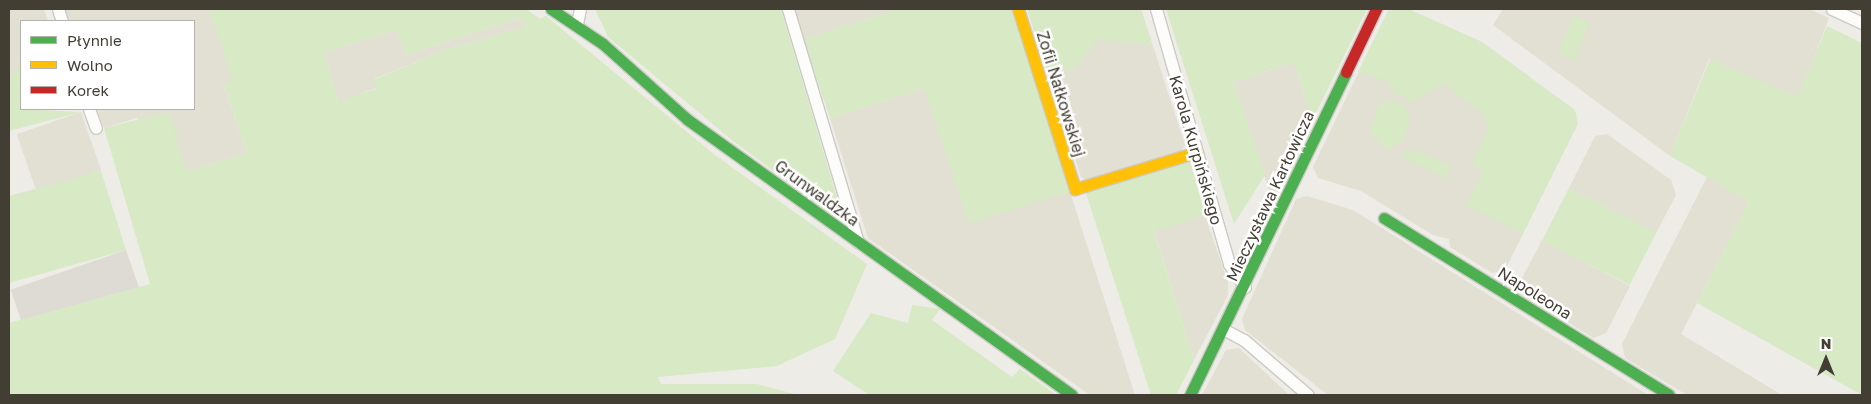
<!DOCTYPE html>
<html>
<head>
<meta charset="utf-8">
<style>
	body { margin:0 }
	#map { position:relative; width:1871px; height:404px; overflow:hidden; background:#eeece6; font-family:"Golos Text",sans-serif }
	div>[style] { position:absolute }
	.residential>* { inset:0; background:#e2dfd3; transform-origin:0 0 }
	.industrial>* { inset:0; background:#dedbd4; transform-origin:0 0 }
	.green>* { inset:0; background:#d7e9c5; transform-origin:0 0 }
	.roads { filter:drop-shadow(1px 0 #cccac4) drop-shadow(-1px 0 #cccac4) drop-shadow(0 1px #cccac4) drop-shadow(0 -1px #cccac4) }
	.street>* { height:11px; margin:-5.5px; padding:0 5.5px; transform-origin:5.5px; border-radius:5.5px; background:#fcfcfb }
	.fast>* { height:11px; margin:-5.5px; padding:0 5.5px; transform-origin:5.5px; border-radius:5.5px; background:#4caf50 }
	.slow>* { height:11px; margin:-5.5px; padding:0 5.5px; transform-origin:5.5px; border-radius:5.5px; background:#ffc107 }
	.jam>* { height:11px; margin:-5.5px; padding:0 5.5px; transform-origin:5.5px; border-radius:5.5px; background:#c62828 }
	span { translate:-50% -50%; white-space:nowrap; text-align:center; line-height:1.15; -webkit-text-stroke:5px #fff; paint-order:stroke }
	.street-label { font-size:16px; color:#433e33 }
	.frame { position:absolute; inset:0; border:10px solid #433e33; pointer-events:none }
	.legend { position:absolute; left:20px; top:20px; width:175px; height:90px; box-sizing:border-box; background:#fff; border:1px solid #b4b2ad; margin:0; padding:6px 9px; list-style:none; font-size:15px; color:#433e33 }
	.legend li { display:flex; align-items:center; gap:10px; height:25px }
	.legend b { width:25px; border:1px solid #b4b2ad }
	.north { position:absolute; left:1801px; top:334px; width:50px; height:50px; -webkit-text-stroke:4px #fff; paint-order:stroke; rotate:0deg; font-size:14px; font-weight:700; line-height:20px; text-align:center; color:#433e33 }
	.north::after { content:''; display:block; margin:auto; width:18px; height:22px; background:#433e33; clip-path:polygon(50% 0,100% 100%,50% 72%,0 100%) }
</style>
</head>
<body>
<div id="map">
	<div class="residential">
		<i style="clip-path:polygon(9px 9px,44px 9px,48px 21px,21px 21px,21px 69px,9px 73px)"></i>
		<i style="clip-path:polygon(65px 9px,209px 9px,233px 81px,223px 84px,247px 153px,186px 171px,137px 118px,104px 128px,97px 109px,194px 109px,194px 21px,68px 21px)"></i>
		<i style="clip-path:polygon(793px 9px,899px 9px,803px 39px)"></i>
		<i style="clip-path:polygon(1070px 9px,1141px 9px,1185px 145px,1181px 152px,1088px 181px,1081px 177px,1031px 21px)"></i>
		<i style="clip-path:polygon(1408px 9px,1482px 42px,1531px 78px,1467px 204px,1523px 234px,1505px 270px,1492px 273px,1450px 247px,1449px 239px,1433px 235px,1361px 191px,1318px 178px,1313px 167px,1388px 11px)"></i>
		<i style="clip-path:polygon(1503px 9px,1809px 9px,1829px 18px,1798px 98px,1709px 59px,1670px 156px,1493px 25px)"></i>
		<i style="clip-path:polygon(518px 19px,527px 26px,440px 52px,374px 79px,376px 88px,339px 102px,324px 53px,396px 30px,406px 55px)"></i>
		<i style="clip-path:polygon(1294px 62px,1310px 113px,1272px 199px,1234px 82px)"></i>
		<i style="clip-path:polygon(924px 89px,1070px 192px,1135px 395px,1090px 395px,868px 238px,830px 118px)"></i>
		<i style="left:81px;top:112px;width:62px;height:68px;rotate:71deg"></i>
		<i style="clip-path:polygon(1607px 134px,1671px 180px,1676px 195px,1656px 233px,1569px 188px,1595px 136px)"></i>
		<i style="clip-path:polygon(1707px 177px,1749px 202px,1681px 334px,1782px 395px,1687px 395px,1625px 358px,1622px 344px)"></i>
		<i style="clip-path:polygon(1307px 196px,1353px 210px,1648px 395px,1328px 395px,1245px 330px,1242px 319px,1296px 199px)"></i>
		<i style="clip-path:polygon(1205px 215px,1228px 283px,1228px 295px,1194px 360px,1154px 230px)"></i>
		<i style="clip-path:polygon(1542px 240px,1630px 286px,1606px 333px,1593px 338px,1526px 295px,1521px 280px)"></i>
		<i style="clip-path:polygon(1239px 348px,1273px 380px,1289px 395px,1202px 395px,1226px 350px)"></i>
	</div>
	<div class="industrial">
		<i style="left:126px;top:250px;width:40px;height:122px;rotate:71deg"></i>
	</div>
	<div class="green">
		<i style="clip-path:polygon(evenodd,209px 9px,526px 9px,540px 19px,546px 16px,715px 155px,867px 264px,835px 339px,777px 366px,658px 377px,661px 384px,757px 384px,798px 395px,9px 395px,9px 323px,150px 284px,104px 128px,169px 112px,186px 171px,247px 153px,223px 83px,232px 81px,209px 9px,518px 19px,527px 26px,440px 52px,373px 80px,376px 89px,339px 101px,324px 53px,396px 30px,406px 55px,518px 19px)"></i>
		<i style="clip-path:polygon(595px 9px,781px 9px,841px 211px,830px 213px,732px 140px,608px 37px)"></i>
		<i style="clip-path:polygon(899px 9px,1011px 9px,1070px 192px,969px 223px,924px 89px,830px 118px,803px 39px)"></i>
		<i style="clip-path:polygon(1027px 9px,1141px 9px,1152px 45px,1097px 40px,1076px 68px,1049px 77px)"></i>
		<i style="clip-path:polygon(1166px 9px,1367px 9px,1316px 113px,1310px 113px,1294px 62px,1234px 82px,1265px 175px,1234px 224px)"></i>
		<i style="clip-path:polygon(1408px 9px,1482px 42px,1575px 110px,1578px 124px,1523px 234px,1466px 205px,1483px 172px,1472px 163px,1489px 128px,1482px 113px,1444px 83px,1413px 102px,1396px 94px,1386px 81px,1358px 72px,1388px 11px)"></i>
		<i style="left:1573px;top:16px;width:18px;height:40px;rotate:22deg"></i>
		<i style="clip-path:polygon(1827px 26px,1862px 43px,1862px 395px,1697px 303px,1749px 202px,1670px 156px,1710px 59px,1797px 97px)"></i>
		<i style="clip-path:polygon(21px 69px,21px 109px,81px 112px,9px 131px,9px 73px)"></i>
		<i style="clip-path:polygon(1392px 99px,1406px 107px,1410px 118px,1404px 139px,1388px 151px,1370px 134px,1378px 105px)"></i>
		<i style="clip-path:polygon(1414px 149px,1451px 166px,1447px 179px,1399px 155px)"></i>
		<i style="clip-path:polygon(1189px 158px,1205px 215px,1154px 231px,1194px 360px,1176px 395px,1151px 395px,1085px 190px)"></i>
		<i style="clip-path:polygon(101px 171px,126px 250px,9px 283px,9px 196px)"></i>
		<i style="left:1569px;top:188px;width:98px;height:59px;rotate:27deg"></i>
		<i style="clip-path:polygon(912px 305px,940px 309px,932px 320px,1012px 377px,1020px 369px,1056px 395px,869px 395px,833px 371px,871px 313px,908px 323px)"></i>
	</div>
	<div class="roads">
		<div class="street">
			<i style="left:58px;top:9px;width:13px;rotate:72deg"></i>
			<i style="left:788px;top:9px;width:243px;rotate:73.3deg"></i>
			<i style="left:1156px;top:9px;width:265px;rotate:74deg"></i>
			<i style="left:1229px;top:264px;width:28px;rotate:55deg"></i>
			<i style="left:1832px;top:9px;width:33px;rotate:25deg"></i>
			<i style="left:577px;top:24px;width:15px;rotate:-79deg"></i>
			<i style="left:89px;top:109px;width:20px;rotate:70deg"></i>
			<i style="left:1225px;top:330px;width:21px;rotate:28deg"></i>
			<i style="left:1244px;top:340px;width:84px;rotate:40.7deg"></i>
		</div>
		<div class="fast">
			<i style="left:551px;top:9px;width:63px;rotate:33.9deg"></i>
			<i style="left:603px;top:44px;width:114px;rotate:41.8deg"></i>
			<i style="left:688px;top:120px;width:472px;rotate:35.6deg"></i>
			<i style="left:1384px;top:218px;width:335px;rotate:31.8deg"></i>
			<i style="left:1190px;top:395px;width:359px;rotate:-64.2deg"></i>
		</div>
		<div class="slow">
			<i style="left:1018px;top:9px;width:189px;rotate:72.4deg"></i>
			<i style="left:1075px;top:189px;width:127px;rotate:-16.9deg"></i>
		</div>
		<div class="jam">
			<i style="left:1346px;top:72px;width:70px;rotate:-64.5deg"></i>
		</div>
	</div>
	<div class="street-label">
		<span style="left:1061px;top:94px;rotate:73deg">Zofii Nałkowskiej</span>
		<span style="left:1196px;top:150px;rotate:74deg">Karola Kurpińskiego</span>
		<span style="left:817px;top:193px;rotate:36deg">Grunwaldzka</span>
		<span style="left:1270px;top:196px;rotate:-65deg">Mieczysława Karłowicza</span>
		<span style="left:1535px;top:293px;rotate:32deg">Napoleona</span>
	</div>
	<div class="frame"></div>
	<ul class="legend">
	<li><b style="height:6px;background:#4caf50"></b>Płynnie</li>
	<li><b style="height:6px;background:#ffc107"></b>Wolno</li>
	<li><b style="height:6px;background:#c62828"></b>Korek</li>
	</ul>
	<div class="north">N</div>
</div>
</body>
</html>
